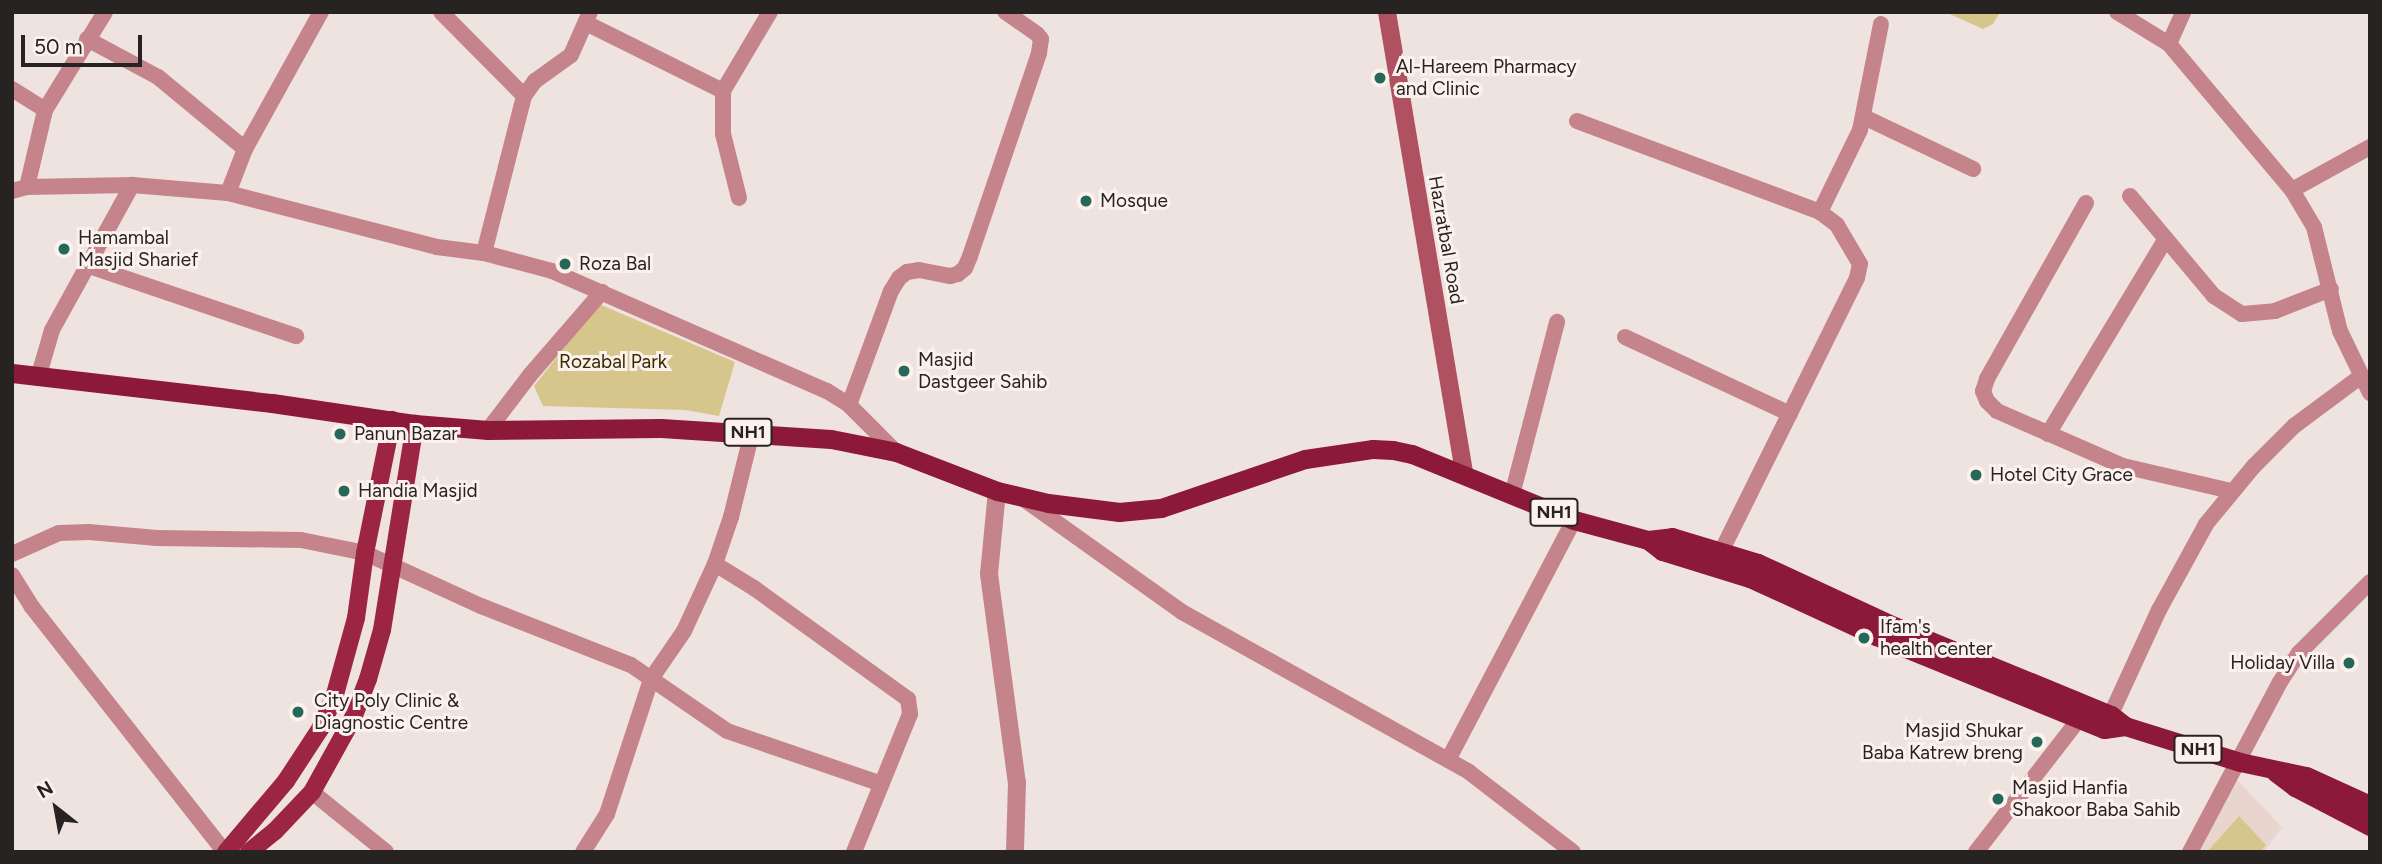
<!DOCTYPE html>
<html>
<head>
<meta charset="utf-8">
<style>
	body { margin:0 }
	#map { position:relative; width:2382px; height:864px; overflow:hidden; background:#efe3e0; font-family:Figtree,sans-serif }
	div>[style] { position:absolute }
	.built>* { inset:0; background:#e8d5ce }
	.green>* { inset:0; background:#d7c68b }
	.minor>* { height:16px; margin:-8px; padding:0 8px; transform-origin:8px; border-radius:8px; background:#c5848b }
	.tertiary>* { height:18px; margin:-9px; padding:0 9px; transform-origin:9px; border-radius:9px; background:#c5848b }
	.secondary>* { height:18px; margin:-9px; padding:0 9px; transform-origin:9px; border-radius:9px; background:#af5160 }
	.primary>* { height:18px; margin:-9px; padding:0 9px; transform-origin:9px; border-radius:9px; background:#9c2641 }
	.trunk>* { height:19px; margin:-9.5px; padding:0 9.5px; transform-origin:9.5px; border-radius:9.5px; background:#8d1938 }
	.dots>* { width:19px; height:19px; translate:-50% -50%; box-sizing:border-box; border:4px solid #fcf1ed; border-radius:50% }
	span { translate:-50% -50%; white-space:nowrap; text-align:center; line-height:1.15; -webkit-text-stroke:6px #fcf1ed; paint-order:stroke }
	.shield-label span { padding:2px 5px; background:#fcf1ed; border:2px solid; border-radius:5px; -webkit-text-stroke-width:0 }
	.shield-label { font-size:18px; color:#272322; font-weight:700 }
	.poi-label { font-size:19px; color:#272322 }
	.left { translate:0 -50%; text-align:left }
	.right { translate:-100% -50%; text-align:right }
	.street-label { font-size:19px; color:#272322 }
	.park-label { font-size:19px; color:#362b00 }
	.frame { position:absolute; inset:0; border:14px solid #272322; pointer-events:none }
	.north { position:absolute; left:21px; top:773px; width:70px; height:70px; -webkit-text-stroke:5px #fcf1ed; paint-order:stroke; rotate:329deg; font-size:19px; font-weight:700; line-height:28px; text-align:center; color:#272322 }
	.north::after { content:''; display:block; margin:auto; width:24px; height:32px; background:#272322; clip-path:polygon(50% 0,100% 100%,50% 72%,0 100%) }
	.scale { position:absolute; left:21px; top:35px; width:121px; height:32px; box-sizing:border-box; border:4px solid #272322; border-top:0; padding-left:9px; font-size:21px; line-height:24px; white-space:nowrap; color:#272322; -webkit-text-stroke:5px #fcf1ed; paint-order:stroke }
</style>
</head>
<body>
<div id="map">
	<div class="built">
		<i style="clip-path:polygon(2237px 780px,2282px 827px,2264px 852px,2196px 852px)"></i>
	</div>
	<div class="green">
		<i style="clip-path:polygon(1945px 12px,1999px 12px,1999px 14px,1993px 24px,1983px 29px)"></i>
		<i style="clip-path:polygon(599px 304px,735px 362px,719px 416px,685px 410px,543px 406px,534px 386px)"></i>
		<i style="clip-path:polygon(2239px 816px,2266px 845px,2260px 852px,2207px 852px)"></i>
	</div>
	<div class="minor">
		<i style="left:441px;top:12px;width:118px;rotate:45.3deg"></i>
		<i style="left:2117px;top:12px;width:61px;rotate:31.6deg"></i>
		<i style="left:2169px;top:44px;width:191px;rotate:49.9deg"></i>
		<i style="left:2292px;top:190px;width:43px;rotate:59.3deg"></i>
		<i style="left:2314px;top:227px;width:107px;rotate:76deg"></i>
		<i style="left:2340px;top:331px;width:69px;rotate:64.2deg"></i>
		<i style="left:588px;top:24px;width:151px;rotate:26.4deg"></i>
		<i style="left:87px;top:39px;width:81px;rotate:28.2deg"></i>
		<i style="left:158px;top:77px;width:113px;rotate:39.6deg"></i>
		<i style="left:2169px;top:44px;width:35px;rotate:-66deg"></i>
		<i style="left:12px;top:89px;width:39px;rotate:32deg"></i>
		<i style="left:1864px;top:117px;width:121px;rotate:25.5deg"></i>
		<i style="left:1577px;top:121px;width:259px;rotate:20.5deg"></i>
		<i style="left:1820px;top:212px;width:21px;rotate:37deg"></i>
		<i style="left:1837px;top:225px;width:45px;rotate:59.5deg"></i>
		<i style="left:1860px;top:264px;width:14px;rotate:102deg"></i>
		<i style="left:1857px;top:278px;width:304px;rotate:116.4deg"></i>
		<i style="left:27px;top:187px;width:79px;rotate:-76.8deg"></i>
		<i style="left:45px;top:110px;width:115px;rotate:-58.5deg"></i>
		<i style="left:2292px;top:190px;width:89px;rotate:-28.9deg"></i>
		<i style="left:12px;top:191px;width:16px;rotate:-15deg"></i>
		<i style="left:27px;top:187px;width:105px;rotate:-1.1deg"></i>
		<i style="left:132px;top:185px;width:96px;rotate:4.8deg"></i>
		<i style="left:228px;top:193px;width:216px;rotate:14.5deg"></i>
		<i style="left:437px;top:247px;width:47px;rotate:7.3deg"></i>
		<i style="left:484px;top:253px;width:70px;rotate:14.8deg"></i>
		<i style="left:552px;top:271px;width:300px;rotate:23.6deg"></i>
		<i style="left:827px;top:391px;width:26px;rotate:32deg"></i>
		<i style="left:849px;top:405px;width:66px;rotate:45deg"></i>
		<i style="left:228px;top:193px;width:47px;rotate:-68.9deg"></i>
		<i style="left:245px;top:149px;width:157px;rotate:-61deg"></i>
		<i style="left:2130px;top:196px;width:131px;rotate:50deg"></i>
		<i style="left:2214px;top:296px;width:33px;rotate:33deg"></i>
		<i style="left:2242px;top:314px;width:33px;rotate:-5deg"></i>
		<i style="left:2275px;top:311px;width:60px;rotate:-21.4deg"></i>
		<i style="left:739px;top:198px;width:66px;rotate:-104deg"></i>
		<i style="left:723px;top:134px;width:43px;rotate:-90deg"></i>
		<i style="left:723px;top:91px;width:92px;rotate:-59.3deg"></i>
		<i style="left:2086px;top:203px;width:202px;rotate:119.4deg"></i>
		<i style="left:1987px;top:379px;width:13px;rotate:108deg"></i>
		<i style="left:1983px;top:391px;width:11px;rotate:68deg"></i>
		<i style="left:1987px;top:401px;width:14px;rotate:45deg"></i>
		<i style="left:1997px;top:411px;width:137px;rotate:23.6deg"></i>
		<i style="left:2123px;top:466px;width:111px;rotate:13deg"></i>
		<i style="left:1820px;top:212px;width:91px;rotate:-64deg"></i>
		<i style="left:1860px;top:130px;width:108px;rotate:-78.8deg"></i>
		<i style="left:484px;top:253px;width:162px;rotate:-75.7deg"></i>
		<i style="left:524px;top:96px;width:19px;rotate:-54deg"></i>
		<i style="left:535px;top:81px;width:44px;rotate:-35.8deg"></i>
		<i style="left:571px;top:55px;width:47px;rotate:-66.2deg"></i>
		<i style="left:86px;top:265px;width:222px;rotate:18.7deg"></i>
		<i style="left:1625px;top:337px;width:182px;rotate:25deg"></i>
		<i style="left:38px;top:378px;width:50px;rotate:-73.7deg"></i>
		<i style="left:52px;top:330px;width:166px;rotate:-61.1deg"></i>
		<i style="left:849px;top:405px;width:121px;rotate:-69.8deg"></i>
		<i style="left:891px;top:291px;width:15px;rotate:-58deg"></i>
		<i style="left:899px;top:278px;width:10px;rotate:-37deg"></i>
		<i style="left:907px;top:272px;width:12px;rotate:-9deg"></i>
		<i style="left:919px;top:270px;width:32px;rotate:11deg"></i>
		<i style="left:950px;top:276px;width:8px;rotate:-14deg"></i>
		<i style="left:958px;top:274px;width:9px;rotate:-41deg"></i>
		<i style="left:965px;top:268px;width:13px;rotate:-67deg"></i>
		<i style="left:970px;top:256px;width:214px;rotate:-71.2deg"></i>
		<i style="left:1039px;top:53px;width:14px;rotate:-82deg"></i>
		<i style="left:1041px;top:39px;width:6px;rotate:-129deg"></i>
		<i style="left:1037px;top:34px;width:39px;rotate:-145deg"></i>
		<i style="left:488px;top:430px;width:69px;rotate:-52.6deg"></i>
		<i style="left:530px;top:375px;width:110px;rotate:-49.1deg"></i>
		<i style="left:2048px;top:434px;width:227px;rotate:-58.9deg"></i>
		<i style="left:1512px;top:495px;width:179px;rotate:-75.4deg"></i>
		<i style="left:1025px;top:500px;width:193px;rotate:35.5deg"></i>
		<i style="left:1182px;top:612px;width:329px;rotate:29.1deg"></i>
		<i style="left:1469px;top:772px;width:131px;rotate:37.6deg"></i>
		<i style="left:12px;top:554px;width:51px;rotate:-24.1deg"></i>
		<i style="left:59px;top:533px;width:30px;rotate:-2deg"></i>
		<i style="left:89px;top:532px;width:68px;rotate:5deg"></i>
		<i style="left:157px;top:538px;width:144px;rotate:0.8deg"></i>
		<i style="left:301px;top:540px;width:65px;rotate:11.5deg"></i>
		<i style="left:365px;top:553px;width:128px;rotate:24.6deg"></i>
		<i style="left:481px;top:606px;width:161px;rotate:21.5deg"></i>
		<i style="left:631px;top:665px;width:116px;rotate:34.5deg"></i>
		<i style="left:727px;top:731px;width:161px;rotate:18.9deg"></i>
		<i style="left:715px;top:564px;width:46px;rotate:31.6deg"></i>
		<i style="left:754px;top:588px;width:190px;rotate:35.8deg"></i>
		<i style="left:908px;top:699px;width:15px;rotate:82deg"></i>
		<i style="left:910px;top:714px;width:149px;rotate:112.1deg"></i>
		<i style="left:12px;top:575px;width:38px;rotate:58deg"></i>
		<i style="left:32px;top:607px;width:312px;rotate:51.8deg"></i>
		<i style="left:2106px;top:725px;width:127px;rotate:-65.3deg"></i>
		<i style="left:2159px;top:610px;width:98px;rotate:-61.3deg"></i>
		<i style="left:2206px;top:524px;width:75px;rotate:-50.4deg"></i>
		<i style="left:2254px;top:466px;width:57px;rotate:-45deg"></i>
		<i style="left:2294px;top:426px;width:82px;rotate:-36.6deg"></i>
		<i style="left:1448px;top:760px;width:271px;rotate:-62.3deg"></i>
		<i style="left:312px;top:792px;width:95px;rotate:39deg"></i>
		<i style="left:583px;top:852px;width:45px;rotate:-57.7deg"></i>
		<i style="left:607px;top:814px;width:142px;rotate:-71.9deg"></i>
		<i style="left:651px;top:679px;width:58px;rotate:-55.5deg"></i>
		<i style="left:684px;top:631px;width:74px;rotate:-65.2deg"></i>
		<i style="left:715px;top:564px;width:50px;rotate:-71.2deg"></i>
		<i style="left:731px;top:517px;width:88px;rotate:-76.1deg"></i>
		<i style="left:1976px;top:852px;width:170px;rotate:-52.2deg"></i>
		<i style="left:2190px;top:852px;width:192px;rotate:-62.1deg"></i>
		<i style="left:2280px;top:682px;width:35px;rotate:-57deg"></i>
		<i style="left:2299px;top:653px;width:100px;rotate:-45deg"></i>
	</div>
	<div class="tertiary">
		<i style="left:997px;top:491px;width:83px;rotate:95.5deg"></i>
		<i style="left:989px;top:574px;width:211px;rotate:82.4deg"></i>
		<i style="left:1017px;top:783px;width:69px;rotate:91.7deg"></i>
	</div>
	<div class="secondary">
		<i style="left:1387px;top:12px;width:468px;rotate:80.5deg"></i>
	</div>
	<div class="primary">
		<i style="left:226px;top:852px;width:93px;rotate:-49.8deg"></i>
		<i style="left:286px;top:781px;width:62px;rotate:-56.8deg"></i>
		<i style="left:320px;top:729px;width:34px;rotate:-66deg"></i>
		<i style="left:334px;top:698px;width:83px;rotate:-74.6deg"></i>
		<i style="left:356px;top:618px;width:66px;rotate:-82.1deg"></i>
		<i style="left:365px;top:553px;width:136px;rotate:-78.5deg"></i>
		<i style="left:249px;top:852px;width:33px;rotate:-39deg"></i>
		<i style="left:275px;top:831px;width:54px;rotate:-46.5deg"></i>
		<i style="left:312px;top:792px;width:85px;rotate:-61deg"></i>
		<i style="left:353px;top:718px;width:42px;rotate:-69deg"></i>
		<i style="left:368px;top:679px;width:51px;rotate:-74.1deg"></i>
		<i style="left:382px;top:630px;width:209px;rotate:-80.9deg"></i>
	</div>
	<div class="trunk">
		<i style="left:12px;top:373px;width:262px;rotate:6.6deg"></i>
		<i style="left:272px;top:403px;width:145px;rotate:8.4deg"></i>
		<i style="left:415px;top:424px;width:73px;rotate:4.7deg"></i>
		<i style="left:488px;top:430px;width:173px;rotate:-0.7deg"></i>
		<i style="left:661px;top:428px;width:170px;rotate:3.7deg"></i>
		<i style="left:831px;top:439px;width:66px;rotate:11.3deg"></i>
		<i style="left:896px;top:452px;width:108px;rotate:21.1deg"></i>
		<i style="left:997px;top:491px;width:52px;rotate:13.2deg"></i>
		<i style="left:1048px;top:503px;width:72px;rotate:7.2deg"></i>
		<i style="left:1119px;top:512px;width:42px;rotate:-5.4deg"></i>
		<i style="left:1161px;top:508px;width:152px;rotate:-18.8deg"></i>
		<i style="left:1305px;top:459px;width:69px;rotate:-8.4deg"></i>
		<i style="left:1373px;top:449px;width:20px;rotate:3deg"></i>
		<i style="left:1393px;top:450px;width:19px;rotate:12deg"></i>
		<i style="left:1412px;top:454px;width:175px;rotate:22.2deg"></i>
		<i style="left:1574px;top:520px;width:77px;rotate:15.1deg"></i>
		<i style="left:1648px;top:540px;width:24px;rotate:-7deg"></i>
		<i style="left:1672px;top:537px;width:90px;rotate:16.8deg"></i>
		<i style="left:1758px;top:563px;width:150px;rotate:24.9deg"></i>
		<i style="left:1894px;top:626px;width:235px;rotate:22.3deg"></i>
		<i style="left:2111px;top:715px;width:18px;rotate:38deg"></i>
		<i style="left:2125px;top:726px;width:121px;rotate:17.4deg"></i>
		<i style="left:2240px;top:762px;width:67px;rotate:12deg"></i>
		<i style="left:2306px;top:776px;width:70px;rotate:24.4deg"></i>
		<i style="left:1648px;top:540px;width:18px;rotate:38deg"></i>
		<i style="left:1662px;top:551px;width:92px;rotate:17.1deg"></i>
		<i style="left:1750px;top:578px;width:139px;rotate:24.7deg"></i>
		<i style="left:1876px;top:636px;width:246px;rotate:22.2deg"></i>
		<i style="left:2104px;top:729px;width:21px;rotate:-8deg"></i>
		<i style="left:2275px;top:772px;width:25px;rotate:37deg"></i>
		<i style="left:2295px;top:787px;width:85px;rotate:27.5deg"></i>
	</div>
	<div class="dots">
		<i style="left:1380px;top:78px;background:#25685a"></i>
		<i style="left:1086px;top:201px;background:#25685a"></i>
		<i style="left:64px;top:249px;background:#25685a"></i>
		<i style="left:565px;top:264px;background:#25685a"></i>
		<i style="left:904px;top:371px;background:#25685a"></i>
		<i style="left:340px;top:434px;background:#25685a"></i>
		<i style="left:1976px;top:475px;background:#25685a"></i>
		<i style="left:344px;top:491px;background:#25685a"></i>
		<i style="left:1864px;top:638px;background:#25685a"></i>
		<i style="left:2349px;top:663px;background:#25685a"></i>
		<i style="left:298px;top:712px;background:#25685a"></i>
		<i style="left:2037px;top:742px;background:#25685a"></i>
		<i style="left:1998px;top:799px;background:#25685a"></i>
	</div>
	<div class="shield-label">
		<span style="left:748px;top:432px">NH1</span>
		<span style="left:1554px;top:512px">NH1</span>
		<span style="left:2198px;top:749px">NH1</span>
	</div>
	<div class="poi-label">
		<span class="left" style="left:1396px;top:78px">Al-Hareem Pharmacy<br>and Clinic</span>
		<span class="left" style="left:1100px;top:201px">Mosque</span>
		<span class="left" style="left:78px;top:249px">Hamambal<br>Masjid Sharief</span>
		<span class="left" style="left:579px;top:264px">Roza Bal</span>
		<span class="left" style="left:918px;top:371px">Masjid<br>Dastgeer Sahib</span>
		<span class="left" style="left:354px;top:434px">Panun Bazar</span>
		<span class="left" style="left:1990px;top:475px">Hotel City Grace</span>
		<span class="left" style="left:358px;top:491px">Handia Masjid</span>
		<span class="left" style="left:1880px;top:638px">Ifam's<br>health center</span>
		<span class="right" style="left:2335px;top:663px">Holiday Villa</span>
		<span class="left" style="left:314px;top:712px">City Poly Clinic &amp;<br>Diagnostic Centre</span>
		<span class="right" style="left:2023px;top:742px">Masjid Shukar<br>Baba Katrew breng</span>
		<span class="left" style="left:2012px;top:799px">Masjid Hanfia<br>Shakoor Baba Sahib</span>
	</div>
	<div class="street-label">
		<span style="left:1446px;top:240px;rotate:80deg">Hazratbal Road</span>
	</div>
	<div class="park-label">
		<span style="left:613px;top:362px">Rozabal Park</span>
	</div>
	<div class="frame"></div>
	<div class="north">N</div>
	<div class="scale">50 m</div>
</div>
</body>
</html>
